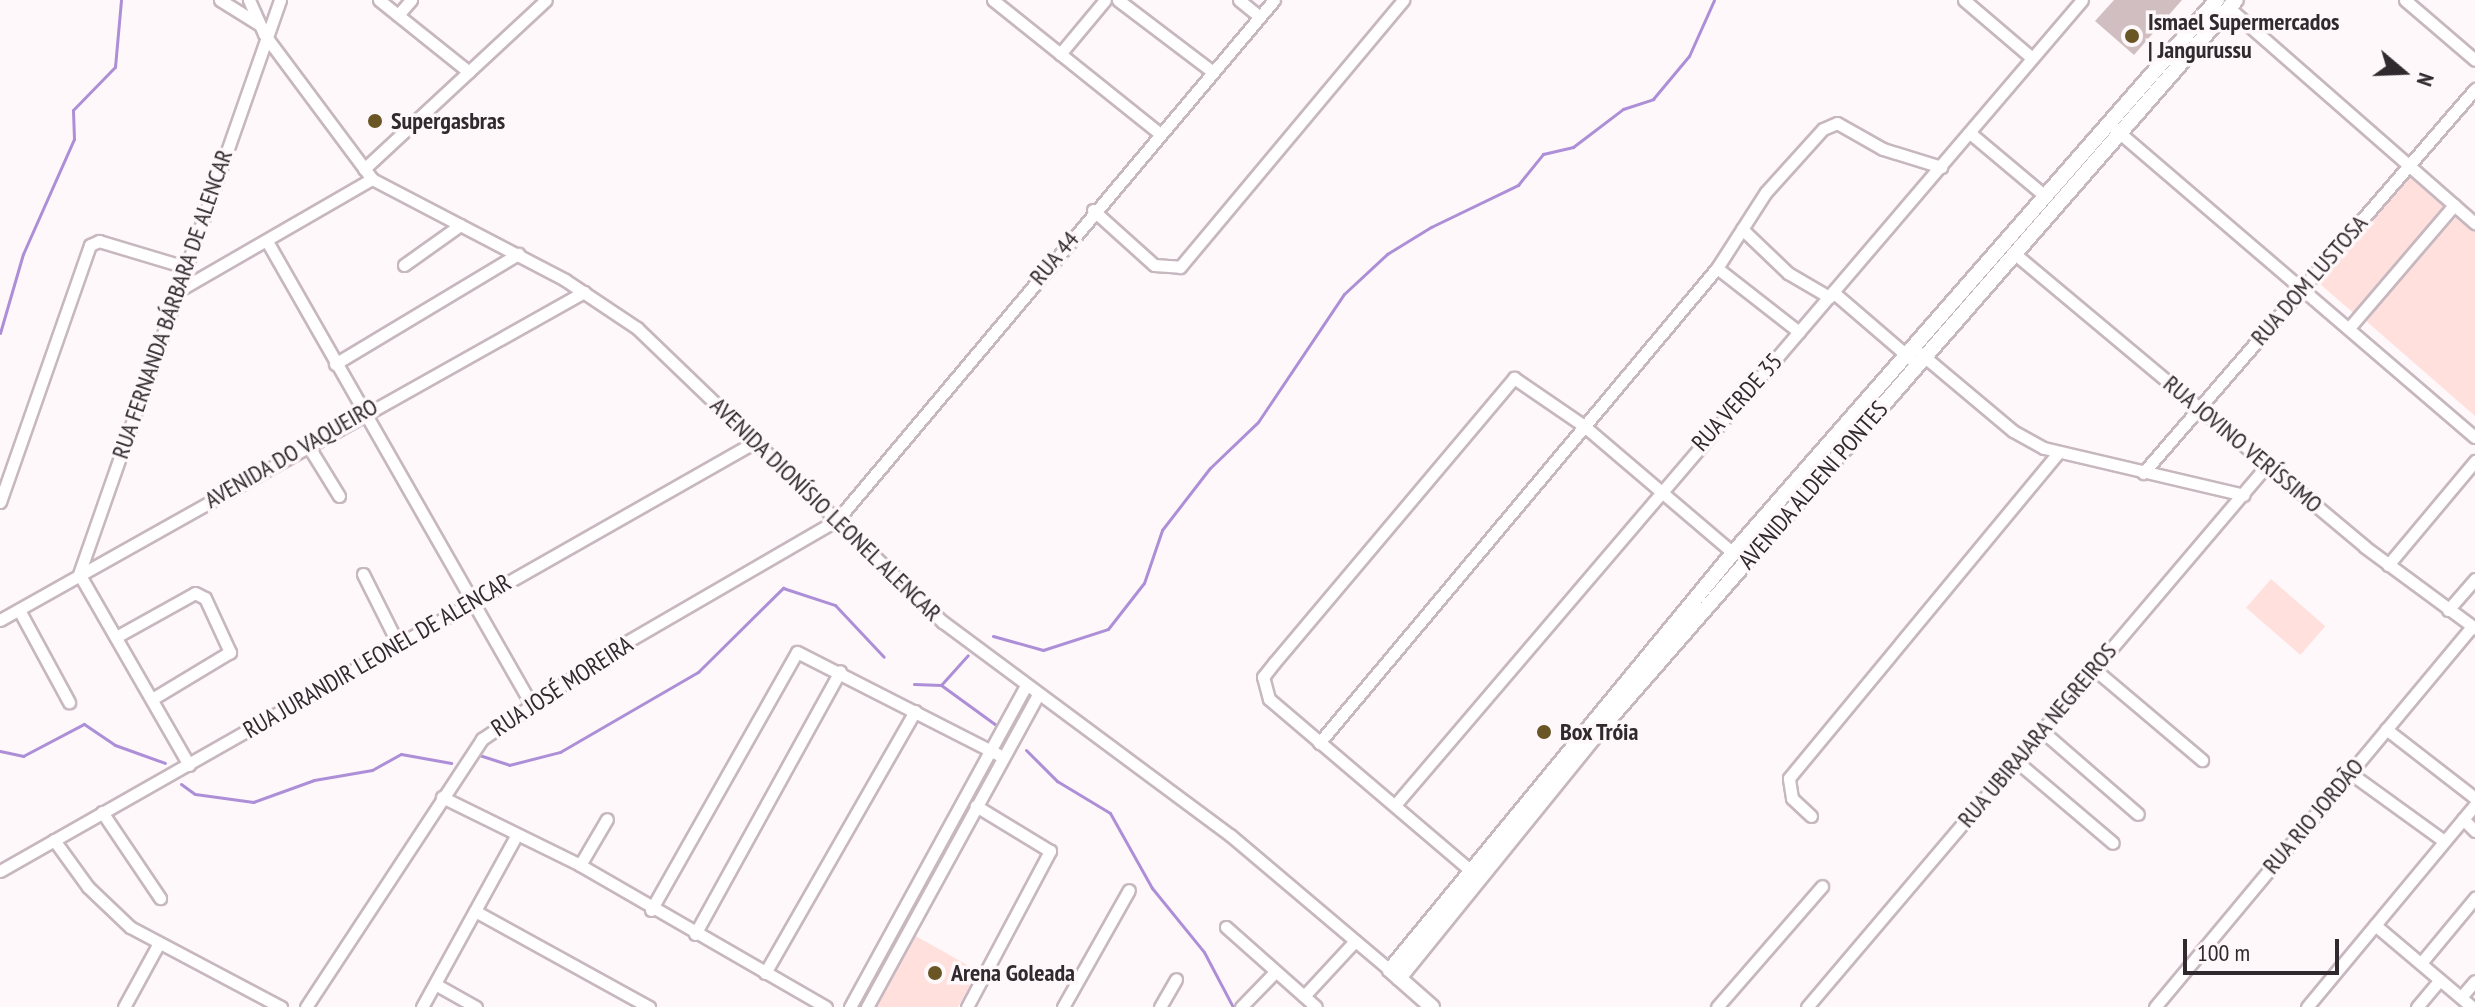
<!DOCTYPE html>
<html>
<head>
<meta charset="utf-8">
<style>
	body { margin:0 }
	#map { position:relative; width:2475px; height:1007px; overflow:hidden; background:#fff8fb; font-family:"PT Sans Narrow",sans-serif }
	div>[style] { position:absolute }
	.green>* { inset:0; background:#ffe0dc; transform-origin:0 0 }
	.stream>* { height:3px; margin:-1.5px; padding:0 1.5px; transform-origin:1.5px; border-radius:1.5px; background:#ad8fd7 }
	.building>* { inset:0; background:#d0bec1 }
	.roads { filter:drop-shadow(2px 0 #c7b7bf) drop-shadow(-2px 0 #c7b7bf) drop-shadow(0 2px #c7b7bf) drop-shadow(0 -2px #c7b7bf) }
	.minor>* { height:11px; margin:-5.5px; padding:0 5.5px; transform-origin:5.5px; border-radius:5.5px; background:#fff }
	.major>* { height:14px; margin:-7px; padding:0 7px; transform-origin:7px; border-radius:7px; background:#fff }
	.dots>* { width:22px; height:22px; translate:-50% -50%; box-sizing:border-box; border:4px solid #fff8fb; border-radius:50% }
	span { translate:-50% -50%; white-space:nowrap; text-align:center; line-height:1.15; -webkit-text-stroke:7px #fff8fb; paint-order:stroke }
	.poi-label { font-size:24px; color:#302a2e; font-weight:700 }
	.left { translate:0 -50%; text-align:left }
	.street-label { font-size:24px; color:#302a2e }
	.north { position:absolute; left:2363px; top:32px; width:80px; height:80px; -webkit-text-stroke:6px #fff8fb; paint-order:stroke; rotate:109deg; font-size:22px; font-weight:700; line-height:32px; text-align:center; color:#302a2e }
	.north::after { content:''; display:block; margin:auto; width:28px; height:36px; background:#302a2e; clip-path:polygon(50% 0,100% 100%,50% 72%,0 100%) }
	.scale { position:absolute; left:2183px; top:939px; width:156px; height:36px; box-sizing:border-box; border:4px solid #302a2e; border-top:0; padding-left:10px; font-size:24px; line-height:28px; white-space:nowrap; color:#302a2e; -webkit-text-stroke:6px #fff8fb; paint-order:stroke }
</style>
</head>
<body>
<div id="map">
	<div class="green">
		<i style="left:2410px;top:174px;width:50px;height:142px;rotate:41deg"></i>
		<i style="clip-path:polygon(2456px 217px,2475px 232px,2475px 416px,2365px 320px)"></i>
		<i style="left:2271px;top:579px;width:72px;height:38px;rotate:41deg"></i>
		<i style="clip-path:polygon(914px 935px,978px 971px,958px 1007px,874px 1007px)"></i>
	</div>
	<div class="stream">
		<i style="left:0;top:333px;width:82px;rotate:-73.8deg"></i>
		<i style="left:23px;top:254px;width:126px;rotate:-66.1deg"></i>
		<i style="left:74px;top:139px;width:29px;rotate:-92deg"></i>
		<i style="left:73px;top:110px;width:60px;rotate:-45.7deg"></i>
		<i style="left:115px;top:67px;width:67px;rotate:-84.9deg"></i>
		<i style="left:993px;top:636px;width:52px;rotate:15.6deg"></i>
		<i style="left:1043px;top:650px;width:68px;rotate:-17.9deg"></i>
		<i style="left:1108px;top:629px;width:58px;rotate:-52deg"></i>
		<i style="left:1144px;top:583px;width:56px;rotate:-71.2deg"></i>
		<i style="left:1162px;top:530px;width:78px;rotate:-52.3deg"></i>
		<i style="left:1210px;top:468px;width:66px;rotate:-43.8deg"></i>
		<i style="left:1258px;top:422px;width:154px;rotate:-56.1deg"></i>
		<i style="left:1344px;top:294px;width:59px;rotate:-42.9deg"></i>
		<i style="left:1387px;top:254px;width:52px;rotate:-31.5deg"></i>
		<i style="left:1431px;top:227px;width:97px;rotate:-25.8deg"></i>
		<i style="left:1518px;top:185px;width:40px;rotate:-51deg"></i>
		<i style="left:1543px;top:154px;width:31px;rotate:-13deg"></i>
		<i style="left:1573px;top:147px;width:63px;rotate:-37.2deg"></i>
		<i style="left:1623px;top:109px;width:32px;rotate:-18deg"></i>
		<i style="left:1653px;top:99px;width:56px;rotate:-50.1deg"></i>
		<i style="left:1689px;top:56px;width:61px;rotate:-65.9deg"></i>
		<i style="left:914px;top:684px;width:27px;rotate:2deg"></i>
		<i style="left:941px;top:685px;width:40px;rotate:-48deg"></i>
		<i style="left:941px;top:685px;width:68px;rotate:36deg"></i>
		<i style="left:1026px;top:750px;width:44px;rotate:45deg"></i>
		<i style="left:1057px;top:781px;width:62px;rotate:31.1deg"></i>
		<i style="left:1110px;top:813px;width:86px;rotate:60.8deg"></i>
		<i style="left:1152px;top:888px;width:82px;rotate:50.9deg"></i>
		<i style="left:1204px;top:952px;width:62px;rotate:62.2deg"></i>
		<i style="left:0;top:751px;width:24px;rotate:12deg"></i>
		<i style="left:23px;top:756px;width:69px;rotate:-27.7deg"></i>
		<i style="left:84px;top:724px;width:37px;rotate:34deg"></i>
		<i style="left:115px;top:745px;width:53px;rotate:19.8deg"></i>
		<i style="left:476px;top:754px;width:35px;rotate:18deg"></i>
		<i style="left:509px;top:765px;width:53px;rotate:-14.3deg"></i>
		<i style="left:560px;top:752px;width:160px;rotate:-30.1deg"></i>
		<i style="left:698px;top:672px;width:120px;rotate:-44.7deg"></i>
		<i style="left:783px;top:588px;width:55px;rotate:18.1deg"></i>
		<i style="left:835px;top:605px;width:71px;rotate:46.7deg"></i>
		<i style="left:181px;top:784px;width:17px;rotate:36deg"></i>
		<i style="left:195px;top:794px;width:59px;rotate:7.9deg"></i>
		<i style="left:253px;top:802px;width:65px;rotate:-19.8deg"></i>
		<i style="left:314px;top:780px;width:59px;rotate:-9.8deg"></i>
		<i style="left:372px;top:770px;width:33px;rotate:-29deg"></i>
		<i style="left:401px;top:754px;width:51px;rotate:10.2deg"></i>
	</div>
	<div class="building">
		<i style="clip-path:polygon(2114px 0,2182px 0,2134px 55px,2095px 21px)"></i>
	</div>
	<div class="roads">
		<div class="minor">
			<i style="left:220px;top:0;width:44px;rotate:31.9deg"></i>
			<i style="left:249px;top:0;width:37px;rotate:66deg"></i>
			<i style="left:264px;top:34px;width:181px;rotate:53.3deg"></i>
			<i style="left:372px;top:179px;width:218px;rotate:27.6deg"></i>
			<i style="left:565px;top:280px;width:87px;rotate:33.7deg"></i>
			<i style="left:637px;top:328px;width:424px;rotate:43.9deg"></i>
			<i style="left:943px;top:622px;width:357px;rotate:36.6deg"></i>
			<i style="left:1230px;top:835px;width:209px;rotate:40.2deg"></i>
			<i style="left:379px;top:0;width:115px;rotate:38.7deg"></i>
			<i style="left:993px;top:0;width:214px;rotate:38.7deg"></i>
			<i style="left:1118px;top:0;width:119px;rotate:37.2deg"></i>
			<i style="left:1239px;top:0;width:27px;rotate:39deg"></i>
			<i style="left:1964px;top:0;width:89px;rotate:40.5deg"></i>
			<i style="left:2405px;top:0;width:92px;rotate:40.6deg"></i>
			<i style="left:2229px;top:8px;width:327px;rotate:41.2deg"></i>
			<i style="left:398px;top:15px;width:20px;rotate:-49deg"></i>
			<i style="left:1060px;top:54px;width:70px;rotate:-50.2deg"></i>
			<i style="left:2114px;top:128px;width:475px;rotate:40.6deg"></i>
			<i style="left:1970px;top:133px;width:98px;rotate:40deg"></i>
			<i style="left:364px;top:169px;width:248px;rotate:-42.9deg"></i>
			<i style="left:1093px;top:210px;width:82px;rotate:42deg"></i>
			<i style="left:1154px;top:265px;width:26px;rotate:4deg"></i>
			<i style="left:1180px;top:267px;width:348px;rotate:-50.1deg"></i>
			<i style="left:1742px;top:229px;width:64px;rotate:43.7deg"></i>
			<i style="left:1788px;top:273px;width:48px;rotate:30.3deg"></i>
			<i style="left:268px;top:243px;width:529px;rotate:60.28deg"></i>
			<i style="left:2015px;top:254px;width:456px;rotate:39.9deg"></i>
			<i style="left:2365px;top:547px;width:137px;rotate:36.4deg"></i>
			<i style="left:404px;top:265px;width:69px;rotate:-35.5deg"></i>
			<i style="left:1717px;top:268px;width:104px;rotate:38deg"></i>
			<i style="left:176px;top:292px;width:226px;rotate:-30deg"></i>
			<i style="left:1833px;top:292px;width:112px;rotate:40.7deg"></i>
			<i style="left:2349px;top:328px;width:162px;rotate:-49.5deg"></i>
			<i style="left:1920px;top:353px;width:121px;rotate:40deg"></i>
			<i style="left:2013px;top:431px;width:35px;rotate:29deg"></i>
			<i style="left:2044px;top:448px;width:205px;rotate:13.2deg"></i>
			<i style="left:335px;top:364px;width:214px;rotate:-31deg"></i>
			<i style="left:307px;top:444px;width:61px;rotate:58.4deg"></i>
			<i style="left:2143px;top:473px;width:508px;rotate:-49.15deg"></i>
			<i style="left:0;top:502px;width:272px;rotate:-70.7deg"></i>
			<i style="left:90px;top:245px;width:10px;rotate:-24deg"></i>
			<i style="left:99px;top:241px;width:90px;rotate:16.8deg"></i>
			<i style="left:2388px;top:565px;width:136px;rotate:-50.1deg"></i>
			<i style="left:363px;top:574px;width:78px;rotate:63.4deg"></i>
			<i style="left:19px;top:610px;width:105px;rotate:61.5deg"></i>
			<i style="left:2448px;top:610px;width:41px;rotate:-48.9deg"></i>
			<i style="left:0;top:620px;width:670px;rotate:-29.32deg"></i>
			<i style="left:116px;top:637px;width:90px;rotate:-29.1deg"></i>
			<i style="left:195px;top:593px;width:11px;rotate:27deg"></i>
			<i style="left:205px;top:598px;width:60px;rotate:65.2deg"></i>
			<i style="left:230px;top:652px;width:91px;rotate:148.9deg"></i>
			<i style="left:2093px;top:668px;width:143px;rotate:40.2deg"></i>
			<i style="left:2386px;top:729px;width:113px;rotate:37.8deg"></i>
			<i style="left:2041px;top:730px;width:128px;rotate:40.9deg"></i>
			<i style="left:1319px;top:743px;width:620px;rotate:-50.04deg"></i>
			<i style="left:1717px;top:268px;width:90px;rotate:-57.2deg"></i>
			<i style="left:1766px;top:192px;width:85px;rotate:-47.9deg"></i>
			<i style="left:1823px;top:129px;width:15px;rotate:-23deg"></i>
			<i style="left:1837px;top:123px;width:53px;rotate:29.5deg"></i>
			<i style="left:1883px;top:149px;width:61px;rotate:17.2deg"></i>
			<i style="left:2015px;top:760px;width:128px;rotate:40.3deg"></i>
			<i style="left:189px;top:765px;width:220px;rotate:-119.9deg"></i>
			<i style="left:79px;top:574px;width:608px;rotate:-70.7deg"></i>
			<i style="left:2350px;top:773px;width:116px;rotate:35.9deg"></i>
			<i style="left:442px;top:797px;width:154px;rotate:26.2deg"></i>
			<i style="left:580px;top:865px;width:284px;rotate:30deg"></i>
			<i style="left:1395px;top:805px;width:1058px;rotate:-49.52deg"></i>
			<i style="left:102px;top:812px;width:104px;rotate:56deg"></i>
			<i style="left:1811px;top:816px;width:26px;rotate:-137deg"></i>
			<i style="left:1792px;top:798px;width:20px;rotate:-99deg"></i>
			<i style="left:1789px;top:778px;width:420px;rotate:-50.4deg"></i>
			<i style="left:2463px;top:819px;width:17px;rotate:45deg"></i>
			<i style="left:54px;top:840px;width:58px;rotate:54.1deg"></i>
			<i style="left:88px;top:887px;width:58px;rotate:43.6deg"></i>
			<i style="left:130px;top:927px;width:171px;rotate:27.9deg"></i>
			<i style="left:580px;top:865px;width:53px;rotate:-59.6deg"></i>
			<i style="left:0;top:871px;width:866px;rotate:-29.61deg"></i>
			<i style="left:1477px;top:876px;width:273px;rotate:-139.6deg"></i>
			<i style="left:1269px;top:699px;width:23px;rotate:-105deg"></i>
			<i style="left:1263px;top:677px;width:18px;rotate:-52deg"></i>
			<i style="left:1274px;top:663px;width:373px;rotate:-49.9deg"></i>
			<i style="left:1514px;top:378px;width:85px;rotate:34.4deg"></i>
			<i style="left:1584px;top:426px;width:196px;rotate:40.4deg"></i>
			<i style="left:651px;top:910px;width:296px;rotate:-60.5deg"></i>
			<i style="left:797px;top:652px;width:231px;rotate:27deg"></i>
			<i style="left:475px;top:911px;width:199px;rotate:28.9deg"></i>
			<i style="left:2375px;top:925px;width:127px;rotate:40.2deg"></i>
			<i style="left:1226px;top:927px;width:120px;rotate:41.6deg"></i>
			<i style="left:695px;top:934px;width:300px;rotate:-61.1deg"></i>
			<i style="left:2421px;top:963px;width:85px;rotate:-50.3deg"></i>
			<i style="left:765px;top:973px;width:302px;rotate:-60.2deg"></i>
			<i style="left:435px;top:984px;width:47px;rotate:29.3deg"></i>
			<i style="left:1304px;top:996px;width:75px;rotate:-47.2deg"></i>
			<i style="left:2461px;top:997px;width:21px;rotate:-49deg"></i>
			<i style="left:124px;top:1007px;width:71px;rotate:-61.3deg"></i>
			<i style="left:306px;top:1007px;width:321px;rotate:-56.7deg"></i>
			<i style="left:482px;top:739px;width:164px;rotate:-34.1deg"></i>
			<i style="left:618px;top:647px;width:253px;rotate:-30.1deg"></i>
			<i style="left:837px;top:520px;width:679px;rotate:-49.96deg"></i>
			<i style="left:422px;top:1007px;width:193px;rotate:-61.2deg"></i>
			<i style="left:850px;top:1007px;width:366px;rotate:-61.3deg"></i>
			<i style="left:867px;top:1007px;width:354px;rotate:-61.3deg"></i>
			<i style="left:967px;top:1007px;width:177px;rotate:-62deg"></i>
			<i style="left:1050px;top:851px;width:87px;rotate:-148.7deg"></i>
			<i style="left:1063px;top:1007px;width:134px;rotate:-60.6deg"></i>
			<i style="left:1160px;top:1007px;width:32px;rotate:-60deg"></i>
			<i style="left:1241px;top:1007px;width:49px;rotate:-45.8deg"></i>
			<i style="left:1717px;top:1007px;width:160px;rotate:-49deg"></i>
			<i style="left:1807px;top:1007px;width:712px;rotate:-49.67deg"></i>
			<i style="left:2155px;top:1007px;width:496px;rotate:-50.2deg"></i>
			<i style="left:2307px;top:1007px;width:263px;rotate:-50.3deg"></i>
			<i style="left:2417px;top:1007px;width:35px;rotate:-50deg"></i>
		</div>
		<div class="major">
			<i style="left:1399px;top:978px;width:327px;rotate:-51deg"></i>
			<i style="left:1605px;top:724px;width:960px;rotate:-48.93deg"></i>
			<i style="left:1432px;top:1007px;width:56px;rotate:-138.6deg"></i>
			<i style="left:1390px;top:970px;width:540px;rotate:-50.56deg"></i>
			<i style="left:1733px;top:553px;width:735px;rotate:-48.81deg"></i>
		</div>
	</div>
	<div class="dots">
		<i style="left:2132px;top:36px;background:#695624"></i>
		<i style="left:375px;top:121px;background:#695624"></i>
		<i style="left:1544px;top:732px;background:#695624"></i>
		<i style="left:935px;top:973px;background:#695624"></i>
	</div>
	<div class="poi-label">
		<span class="left" style="left:2148px;top:36px">Ismael Supermercados<br>| Jangurussu</span>
		<span class="left" style="left:391px;top:121px">Supergasbras</span>
		<span class="left" style="left:1560px;top:732px">Box Tróia</span>
		<span class="left" style="left:951px;top:973px">Arena Goleada</span>
	</div>
	<div class="street-label">
		<span style="left:1054px;top:258px;rotate:-50deg">RUA 44</span>
		<span style="left:2309px;top:280px;rotate:-49deg">RUA DOM LUSTOSA</span>
		<span style="left:172px;top:304px;rotate:-71deg">RUA FERNANDA BÁRBARA DE ALENCAR</span>
		<span style="left:1737px;top:402px;rotate:-48deg">RUA VERDE 35</span>
		<span style="left:2243px;top:444px;rotate:40deg">RUA JOVINO VERÍSSIMO</span>
		<span style="left:291px;top:453px;rotate:-30deg">AVENIDA DO VAQUEIRO</span>
		<span style="left:1813px;top:485px;rotate:-49deg">AVENIDA ALDENI PONTES</span>
		<span style="left:826px;top:509px;rotate:44deg">AVENIDA DIONÍSIO LEONEL ALENCAR</span>
		<span style="left:377px;top:656px;rotate:-30deg">RUA JURANDIR LEONEL DE ALENCAR</span>
		<span style="left:562px;top:686px;rotate:-33deg">RUA JOSÉ MOREIRA</span>
		<span style="left:2037px;top:735px;rotate:-50deg">RUA UBIRAJARA NEGREIROS</span>
		<span style="left:2313px;top:816px;rotate:-50deg">RUA RIO JORDÃO</span>
	</div>
	<div class="north">N</div>
	<div class="scale">100 m</div>
</div>
</body>
</html>
